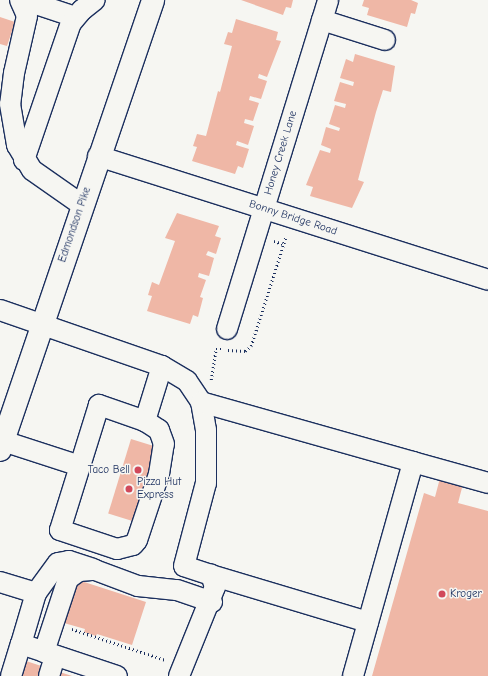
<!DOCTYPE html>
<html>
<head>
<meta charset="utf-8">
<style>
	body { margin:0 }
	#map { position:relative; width:488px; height:676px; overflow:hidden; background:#f6f6f2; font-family:"Comic Neue",sans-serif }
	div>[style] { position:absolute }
	.building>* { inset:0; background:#efb7a6; transform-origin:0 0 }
	.path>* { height:2.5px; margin-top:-1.25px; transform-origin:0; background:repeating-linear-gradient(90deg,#1b2f5e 0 1px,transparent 0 4px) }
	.roads { filter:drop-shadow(1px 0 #1b2f5e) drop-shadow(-1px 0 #1b2f5e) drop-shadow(0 1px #1b2f5e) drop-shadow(0 -1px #1b2f5e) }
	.minor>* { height:20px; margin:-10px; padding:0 10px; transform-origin:10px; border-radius:10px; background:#f6f6f2 }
	.major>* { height:22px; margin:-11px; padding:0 11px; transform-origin:11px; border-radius:11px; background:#f6f6f2 }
	.dots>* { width:11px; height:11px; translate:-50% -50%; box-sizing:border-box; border:2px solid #f6f6f2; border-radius:50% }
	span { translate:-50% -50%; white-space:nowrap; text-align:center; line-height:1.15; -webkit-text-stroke:3px #f6f6f2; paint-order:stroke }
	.street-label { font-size:11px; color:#1b2f5e }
	.poi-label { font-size:11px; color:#1b2f5e }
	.right { translate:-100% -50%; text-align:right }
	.left { translate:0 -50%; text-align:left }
</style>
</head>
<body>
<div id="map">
	<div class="building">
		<i style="clip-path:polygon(241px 0,293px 0,291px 8px,286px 7px,283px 15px)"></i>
		<i style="clip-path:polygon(364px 0,411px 0,418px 3px,415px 14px,411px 13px,407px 27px,367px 15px,369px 8px,362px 6px)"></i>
		<i style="clip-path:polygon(0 17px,15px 22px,7px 46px,0 44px)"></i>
		<i style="clip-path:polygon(236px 19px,278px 32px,276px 40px,281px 41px,267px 77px,259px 74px,258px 78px,267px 81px,261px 99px,250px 96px,249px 100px,259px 103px,253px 121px,245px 119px,244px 123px,254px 126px,248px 145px,237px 141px,236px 145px,249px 149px,243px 168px,238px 166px,235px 174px,192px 161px,197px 147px,193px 146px,197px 134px,206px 136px,218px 91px,220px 92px,232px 46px,224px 44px,228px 32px,232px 33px)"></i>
		<i style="clip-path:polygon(355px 54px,395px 66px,391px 92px,383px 90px,376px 112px,358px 180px,364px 182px,352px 208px,310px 196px,313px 187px,306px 185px,320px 150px,330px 153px,331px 149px,321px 145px,326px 127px,339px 131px,340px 128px,329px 124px,335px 105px,345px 108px,346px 104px,334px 101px,340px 82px,353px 86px,354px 82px,340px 78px,346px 59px,353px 62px)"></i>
		<i style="clip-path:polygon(177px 213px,219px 226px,215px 236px,221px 238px,216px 254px,208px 251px,206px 255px,214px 258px,209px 276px,199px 273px,198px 277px,206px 280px,200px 297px,203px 298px,198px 317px,193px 315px,190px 324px,147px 311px,152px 296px,148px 295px,152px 282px,159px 285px,175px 241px,165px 238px)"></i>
		<i style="left:131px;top:439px;width:27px;height:78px;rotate:17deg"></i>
		<i style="clip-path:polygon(440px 478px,463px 484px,458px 503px,488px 511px,488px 676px,372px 676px,424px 493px,435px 497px)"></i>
		<i style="clip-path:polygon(78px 580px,146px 602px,132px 645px,97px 634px,96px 636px,84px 632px,85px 629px,64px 623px)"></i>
		<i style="clip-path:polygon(26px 661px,72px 676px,21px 676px)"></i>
	</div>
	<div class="path">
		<i style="left:274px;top:241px;width:9px;rotate:18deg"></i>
		<i style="left:228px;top:350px;width:17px;rotate:3deg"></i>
		<i style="left:245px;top:351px;width:8px;rotate:-40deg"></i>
		<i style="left:251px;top:346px;width:115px;rotate:-72.3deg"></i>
		<i style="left:211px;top:380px;width:31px;rotate:-81deg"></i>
		<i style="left:216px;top:349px;width:7px"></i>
		<i style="left:72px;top:629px;width:99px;rotate:18.3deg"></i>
	</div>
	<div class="roads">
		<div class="minor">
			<i style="left:20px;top:0;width:17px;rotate:66deg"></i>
			<i style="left:27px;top:16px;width:58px;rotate:102.8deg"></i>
			<i style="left:14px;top:73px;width:31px;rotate:97deg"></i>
			<i style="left:10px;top:104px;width:42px;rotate:80.3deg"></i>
			<i style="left:17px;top:145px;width:29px;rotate:59deg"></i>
			<i style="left:32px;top:170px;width:61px;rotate:35deg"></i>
			<i style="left:24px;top:0;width:54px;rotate:18.4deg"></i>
			<i style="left:322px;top:20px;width:66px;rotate:17.6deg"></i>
			<i style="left:98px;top:156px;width:409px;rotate:17.6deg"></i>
			<i style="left:24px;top:160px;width:145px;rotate:-71.1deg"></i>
			<i style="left:71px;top:23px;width:17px;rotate:-50deg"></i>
			<i style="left:82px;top:10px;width:16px;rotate:-38deg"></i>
			<i style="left:0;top:310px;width:171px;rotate:19.1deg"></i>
			<i style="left:162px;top:366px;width:58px;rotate:107.2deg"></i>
			<i style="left:145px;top:421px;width:49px;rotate:-160.8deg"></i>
			<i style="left:99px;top:405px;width:131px;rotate:107.3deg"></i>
			<i style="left:60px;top:530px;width:60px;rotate:18.4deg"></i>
			<i style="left:117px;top:549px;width:16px;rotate:-14deg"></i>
			<i style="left:133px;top:545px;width:6px;rotate:-51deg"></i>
			<i style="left:137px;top:540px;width:70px;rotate:-71.6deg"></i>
			<i style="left:159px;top:474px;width:30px;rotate:-81deg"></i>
			<i style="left:164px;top:444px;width:15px;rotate:-110deg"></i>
			<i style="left:159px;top:430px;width:17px;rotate:-147deg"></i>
			<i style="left:227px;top:329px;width:344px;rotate:-72.9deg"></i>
			<i style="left:162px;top:366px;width:29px;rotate:31deg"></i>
			<i style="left:187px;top:381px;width:25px;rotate:56deg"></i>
			<i style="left:3px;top:441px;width:81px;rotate:18deg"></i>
			<i style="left:211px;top:575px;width:164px;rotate:16.7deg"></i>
			<i style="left:0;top:582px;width:38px;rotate:17deg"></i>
			<i style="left:36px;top:593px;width:53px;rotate:106.4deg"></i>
			<i style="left:36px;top:593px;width:37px;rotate:-54deg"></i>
			<i style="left:58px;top:563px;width:11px;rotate:-10deg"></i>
			<i style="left:69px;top:561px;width:25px;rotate:18deg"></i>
			<i style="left:44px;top:652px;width:77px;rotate:-71.8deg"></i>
			<i style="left:68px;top:579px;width:14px;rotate:-36deg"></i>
			<i style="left:79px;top:571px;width:16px;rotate:-4deg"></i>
			<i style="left:95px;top:570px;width:46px;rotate:20.4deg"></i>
			<i style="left:138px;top:586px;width:39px;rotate:6deg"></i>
			<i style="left:177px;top:590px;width:37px;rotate:19deg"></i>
			<i style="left:11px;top:676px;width:34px;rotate:-73deg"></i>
			<i style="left:21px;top:644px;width:101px;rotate:18.4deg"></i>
			<i style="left:49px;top:676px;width:21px;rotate:-73deg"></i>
			<i style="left:179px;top:676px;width:96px;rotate:-68deg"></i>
			<i style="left:215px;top:587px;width:13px;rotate:-108deg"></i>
			<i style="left:211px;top:575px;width:28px;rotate:-162deg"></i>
			<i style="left:184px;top:566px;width:86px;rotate:-75.2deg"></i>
			<i style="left:206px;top:483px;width:53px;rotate:-90deg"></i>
			<i style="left:206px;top:430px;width:28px;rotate:-100deg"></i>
			<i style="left:201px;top:402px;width:220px;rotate:15.8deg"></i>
			<i style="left:353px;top:676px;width:222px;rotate:-74.3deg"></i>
			<i style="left:413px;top:462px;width:78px;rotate:15.6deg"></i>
		</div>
		<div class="major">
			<i style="left:0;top:450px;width:475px;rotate:-71.2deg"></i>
		</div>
	</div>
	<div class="dots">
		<i style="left:138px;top:470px;background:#d1495b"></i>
		<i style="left:129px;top:489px;background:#d1495b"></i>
		<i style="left:442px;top:594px;background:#d1495b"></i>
	</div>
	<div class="street-label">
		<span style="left:281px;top:153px;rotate:-73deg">Honey Creek Lane</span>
		<span style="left:293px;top:218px;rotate:18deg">Bonny Bridge Road</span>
		<span style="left:75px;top:225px;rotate:-71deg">Edmondson Pike</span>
	</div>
	<div class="poi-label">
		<span class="right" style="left:130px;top:470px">Taco Bell</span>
		<span class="left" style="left:137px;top:489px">Pizza Hut<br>Express</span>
		<span class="left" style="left:450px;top:594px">Kroger</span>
	</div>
</div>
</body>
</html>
